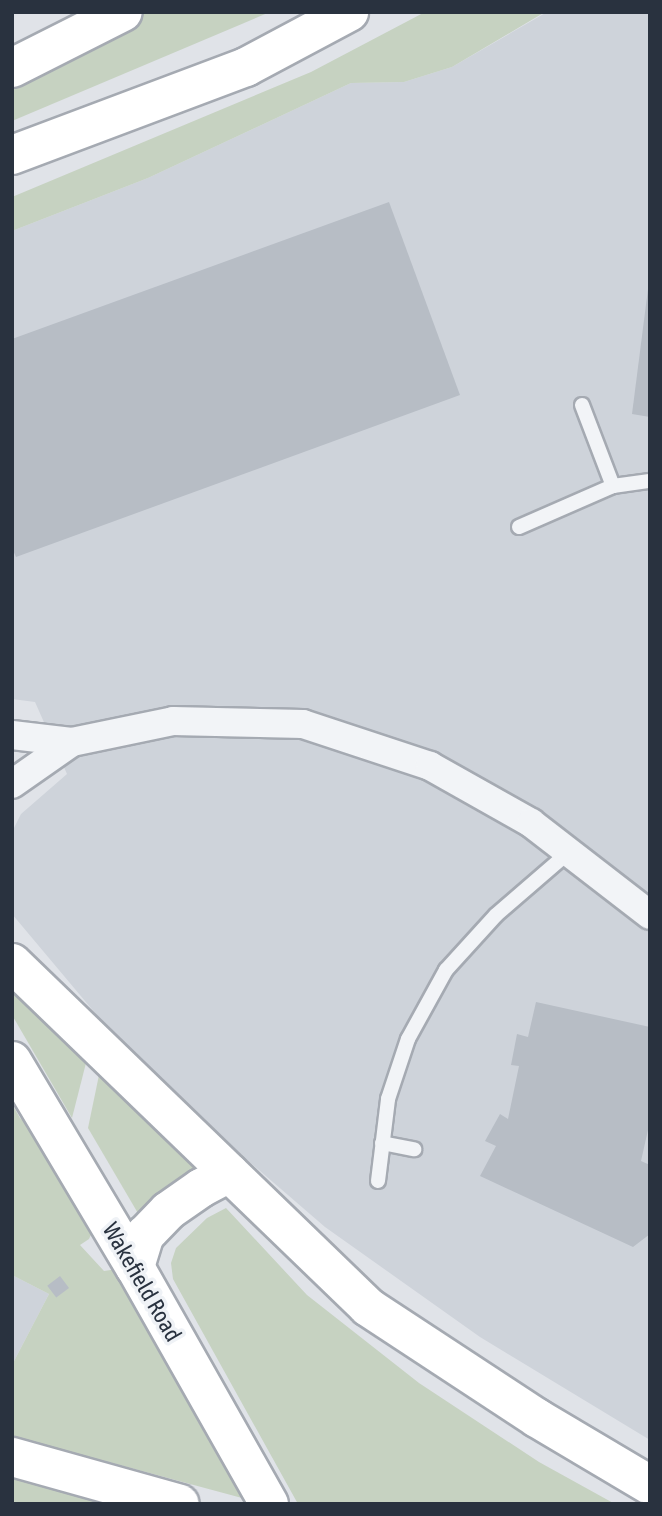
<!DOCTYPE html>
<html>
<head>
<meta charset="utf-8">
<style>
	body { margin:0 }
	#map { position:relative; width:662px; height:1516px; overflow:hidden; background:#e0e3e8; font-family:"Asap Condensed",sans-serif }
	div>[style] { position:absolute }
	.built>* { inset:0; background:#ced3da }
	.green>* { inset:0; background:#c6d2c1 }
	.building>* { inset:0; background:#b7bdc5; transform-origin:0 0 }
	.roads { filter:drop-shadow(2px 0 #a5aab2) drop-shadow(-2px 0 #a5aab2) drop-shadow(0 2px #a5aab2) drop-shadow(0 -2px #a5aab2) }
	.service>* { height:14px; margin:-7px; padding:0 7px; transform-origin:7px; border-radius:7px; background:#f2f4f7 }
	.minor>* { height:28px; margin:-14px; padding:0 14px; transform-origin:14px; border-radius:14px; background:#f2f4f7 }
	.primary>* { height:38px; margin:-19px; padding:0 19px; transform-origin:19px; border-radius:19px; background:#fff }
	.motorway>* { height:38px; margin:-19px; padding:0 19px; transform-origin:19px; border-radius:19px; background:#fff }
	span { translate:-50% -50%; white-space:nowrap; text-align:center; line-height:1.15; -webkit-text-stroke:7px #eff2f6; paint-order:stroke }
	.street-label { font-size:23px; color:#29323f }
	.frame { position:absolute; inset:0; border:14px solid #29323f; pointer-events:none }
</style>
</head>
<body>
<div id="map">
	<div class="built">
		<i style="clip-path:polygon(547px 12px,650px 12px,650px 1440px,480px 1337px,325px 1227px,202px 1121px,111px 1032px,12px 914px,13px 830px,21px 814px,67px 774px,35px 702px,12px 699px,12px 231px,148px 178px,351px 83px,404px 82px,452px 67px)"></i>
		<i style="clip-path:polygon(12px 1275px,49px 1294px,12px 1365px)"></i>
	</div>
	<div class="green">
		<i style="clip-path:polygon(145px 12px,270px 12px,12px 121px,12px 82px)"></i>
		<i style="clip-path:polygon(425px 12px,545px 12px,452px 67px,404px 82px,351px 83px,148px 178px,12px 231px,12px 197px,311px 72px)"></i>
		<i style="clip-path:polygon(12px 983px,86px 1063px,72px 1118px,12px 1015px)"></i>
		<i style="clip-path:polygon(99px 1075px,199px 1171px,139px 1215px,88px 1128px)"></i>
		<i style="clip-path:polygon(12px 1104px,20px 1118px,41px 1136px,95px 1226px,89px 1239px,80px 1245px,104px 1271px,117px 1269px,202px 1414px,196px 1418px,242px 1498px,12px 1436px,12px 1365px,49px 1294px,12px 1275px)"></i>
		<i style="clip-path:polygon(226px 1208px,307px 1295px,419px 1383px,539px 1462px,615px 1504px,298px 1504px,173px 1279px,171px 1263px,176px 1248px,207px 1218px)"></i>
		<i style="clip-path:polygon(12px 1470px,139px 1504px,12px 1504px)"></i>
	</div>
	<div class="building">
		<i style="clip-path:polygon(389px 202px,460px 395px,16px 557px,12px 548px,12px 339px)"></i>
		<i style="clip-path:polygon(648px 289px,650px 289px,650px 417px,632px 414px)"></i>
		<i style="clip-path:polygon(536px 1002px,650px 1027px,650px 1121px,641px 1161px,650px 1165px,650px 1234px,633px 1247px,480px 1176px,496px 1146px,485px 1141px,500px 1114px,508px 1119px,519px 1066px,511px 1065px,517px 1034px,528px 1037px)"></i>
		<i style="left:60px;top:1276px;width:15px;height:16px;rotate:53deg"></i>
	</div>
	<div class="roads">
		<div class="service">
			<i style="left:582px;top:405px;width:87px;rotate:69.1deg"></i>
			<i style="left:519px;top:527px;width:103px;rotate:-23.6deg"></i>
			<i style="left:613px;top:486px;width:37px;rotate:-8deg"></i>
			<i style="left:382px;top:1143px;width:33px;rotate:11deg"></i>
			<i style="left:378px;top:1181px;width:83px;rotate:-83deg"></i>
			<i style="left:388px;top:1099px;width:63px;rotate:-71.6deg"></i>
			<i style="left:408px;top:1039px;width:79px;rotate:-61.2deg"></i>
			<i style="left:446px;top:970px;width:74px;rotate:-47.7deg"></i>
			<i style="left:496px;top:915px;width:96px;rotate:-40.8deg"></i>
		</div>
		<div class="minor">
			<i style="left:12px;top:735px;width:60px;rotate:6.7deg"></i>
			<i style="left:72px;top:742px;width:73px;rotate:145deg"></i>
			<i style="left:72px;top:742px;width:103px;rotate:-11.7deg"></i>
			<i style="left:173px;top:721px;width:130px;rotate:1.3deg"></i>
			<i style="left:303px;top:724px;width:134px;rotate:18.3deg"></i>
			<i style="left:430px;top:766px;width:116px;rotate:29.4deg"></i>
			<i style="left:531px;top:823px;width:150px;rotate:37.7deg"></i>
		</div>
		<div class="primary">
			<i style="left:12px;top:963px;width:495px;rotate:44deg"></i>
			<i style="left:368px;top:1307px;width:202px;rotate:33.3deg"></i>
			<i style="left:537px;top:1418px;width:131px;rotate:30.7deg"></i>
			<i style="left:12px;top:1061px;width:240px;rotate:59.2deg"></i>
			<i style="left:135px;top:1267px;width:272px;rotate:60.5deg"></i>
			<i style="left:135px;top:1267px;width:34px;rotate:-73deg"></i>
			<i style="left:145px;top:1235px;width:33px;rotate:-46deg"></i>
			<i style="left:168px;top:1211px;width:40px;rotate:-34.9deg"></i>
			<i style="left:201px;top:1188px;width:32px;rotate:-28deg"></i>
			<i style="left:12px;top:1457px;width:174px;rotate:15.6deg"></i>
		</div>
		<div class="motorway">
			<i style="left:12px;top:68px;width:124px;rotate:-26.8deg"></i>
			<i style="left:12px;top:155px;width:250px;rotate:-20.6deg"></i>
			<i style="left:246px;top:67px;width:117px;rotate:-28.1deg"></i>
		</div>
	</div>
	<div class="street-label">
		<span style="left:142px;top:1282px;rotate:60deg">Wakefield Road</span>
	</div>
	<div class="frame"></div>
</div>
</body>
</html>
